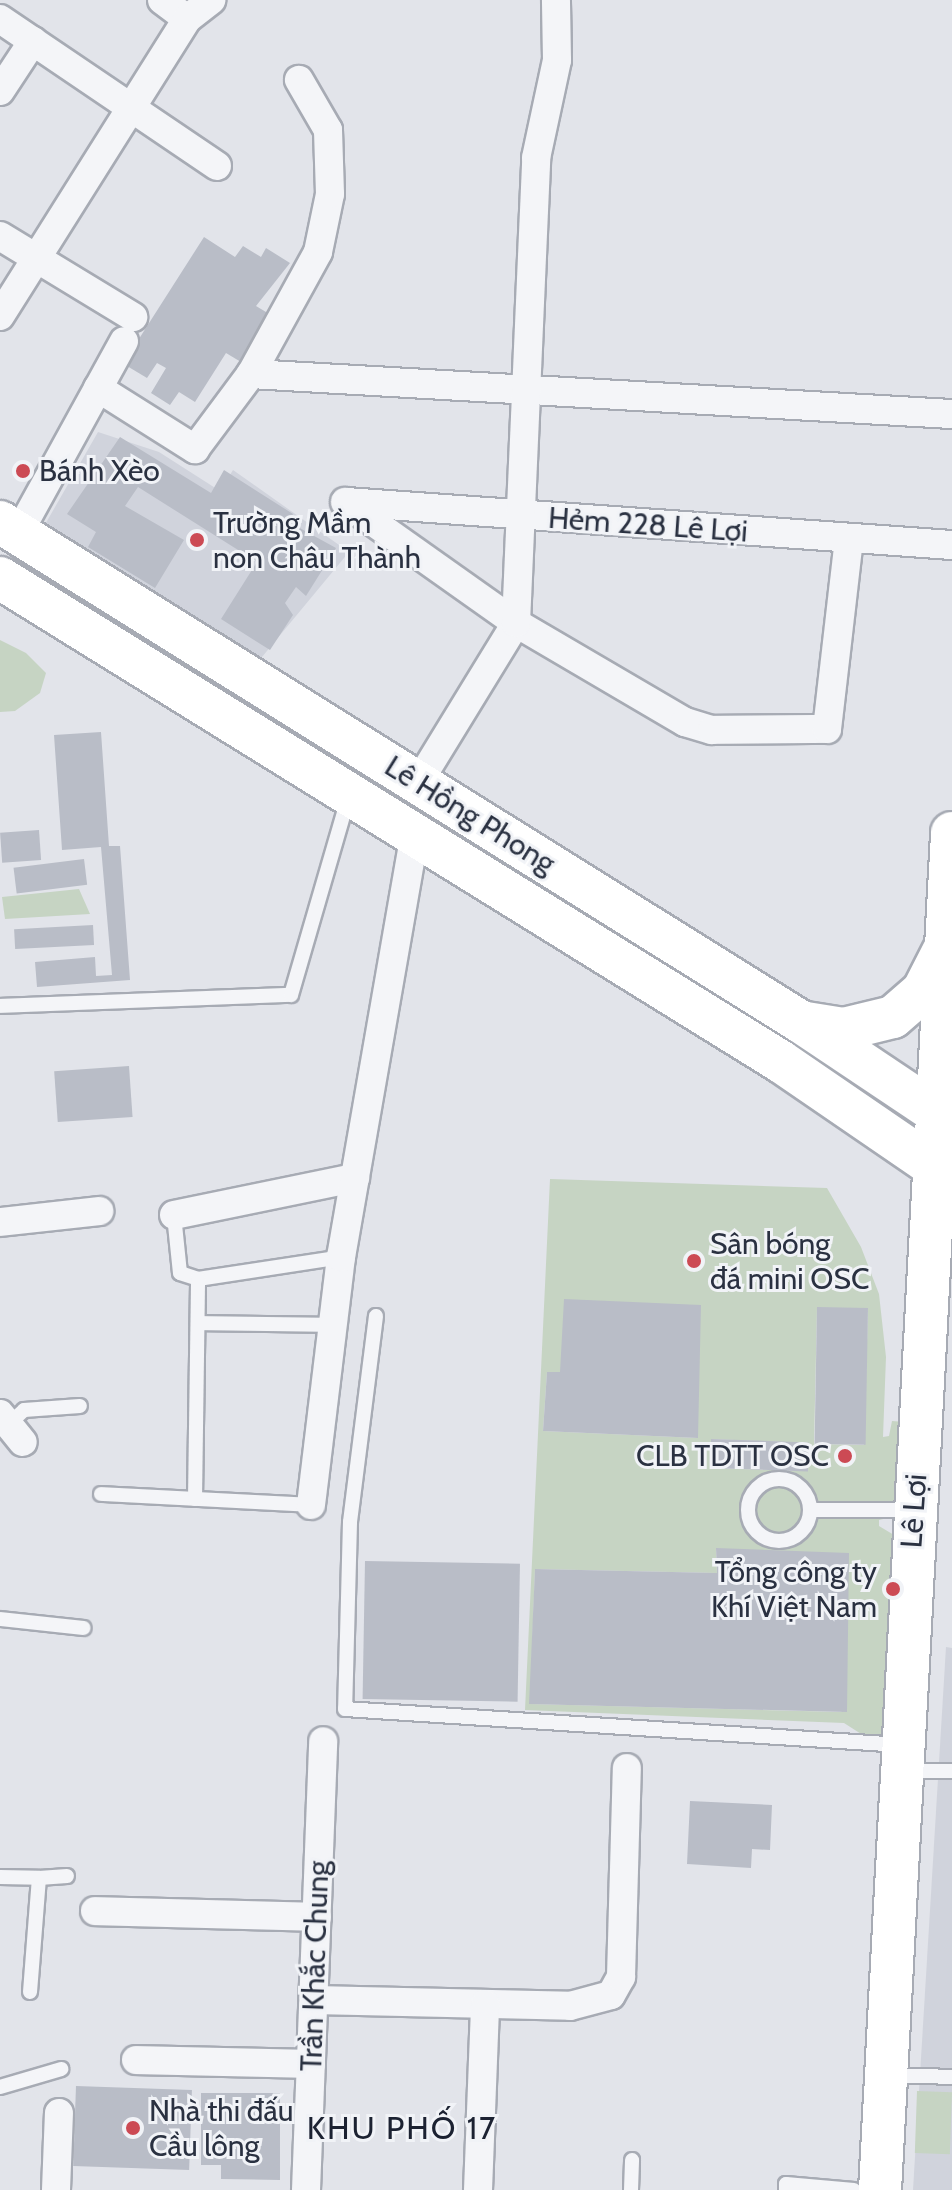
<!DOCTYPE html>
<html>
<head>
<meta charset="utf-8">
<style>
	body { margin:0 }
	#map { position:relative; width:952px; height:2190px; overflow:hidden; background:#e2e4ea; font-family:Cabin,sans-serif }
	div>[style] { position:absolute }
	.built>* { inset:0; background:#d0d3dc }
	.green>* { inset:0; background:#c6d4c3; transform-origin:0 0 }
	.building>* { inset:0; background:#b9bdc7; transform-origin:0 0 }
	.roads { filter:drop-shadow(2px 0 #a7abb4) drop-shadow(-2px 0 #a7abb4) drop-shadow(0 2px #a7abb4) drop-shadow(0 -2px #a7abb4) }
	.service>* { height:14px; margin:-7px; padding:0 7px; transform-origin:7px; border-radius:7px; background:#f4f5f8 }
	.service>.ring { margin:-7px; padding:0; box-sizing:content-box; background:none; border:14px solid #f4f5f8; border-radius:50% }
	.minor>* { height:28px; margin:-14px; padding:0 14px; transform-origin:14px; border-radius:14px; background:#f4f5f8 }
	.primary>* { height:42px; margin:-21px; padding:0 21px; transform-origin:21px; border-radius:21px; background:#fff }
	.dots>* { width:22px; height:22px; translate:-50% -50%; box-sizing:border-box; border:4px solid #f1f3f7; border-radius:50% }
	span { translate:-50% -50%; white-space:nowrap; text-align:center; line-height:1.15; -webkit-text-stroke:6px #f1f3f7; paint-order:stroke }
	.poi-label { font-size:30px; color:#2a3141 }
	.left { translate:0 -50%; text-align:left }
	.right { translate:-100% -50%; text-align:right }
	.street-label { font-size:30px; color:#2a3141 }
	.neighbourhood-label { font-size:32px; color:#1c2232; letter-spacing:2px }
</style>
</head>
<body>
<div id="map">
	<div class="built">
		<i style="clip-path:polygon(98px 432px,159px 452px,220px 491px,233px 470px,349px 552px,257px 663px,43px 528px)"></i>
		<i style="clip-path:polygon(946px 1647px,952px 1648px,952px 2190px,913px 2190px)"></i>
	</div>
	<div class="green">
		<i style="clip-path:polygon(0 640px,26px 653px,46px 673px,40px 693px,15px 711px,0 712px)"></i>
		<i style="clip-path:polygon(79px 889px,90px 914px,5px 919px,2px 897px)"></i>
		<i style="clip-path:polygon(evenodd,550px 1179px,827px 1188px,861px 1247px,879px 1294px,886px 1357px,883px 1437px,889px 1436px,892px 1421px,905px 1422px,900px 1515px,879px 1520px,879px 1526px,894px 1535px,894px 1755px,844px 1723px,525px 1710px,550px 1179px,817px 1308px,868px 1309px,864px 1445px,814px 1444px,817px 1308px,550px 1179px,547px 1372px,560px 1372px,698px 1438px,543px 1431px,547px 1372px,550px 1179px,711px 1439px,809px 1443px,808px 1471px,710px 1468px,711px 1439px,550px 1179px,716px 1549px,842px 1712px,530px 1704px,535px 1569px,717px 1573px,716px 1549px)"></i>
		<i style="left:917px;top:2091px;width:35px;height:62px;rotate:2deg"></i>
	</div>
	<div class="building">
		<i style="clip-path:polygon(204px 237px,235px 257px,243px 246px,261px 257px,266px 248px,290px 263px,256px 306px,271px 315px,241px 362px,226px 353px,195px 402px,179px 392px,170px 405px,151px 393px,166px 368px,157px 363px,147px 378px,127px 366px,128px 356px)"></i>
		<i style="clip-path:polygon(120px 437px,211px 493px,224px 470px,293px 514px,282px 533px,290px 538px,296px 526px,336px 548px,306px 596px,296px 587px,285px 603px,293px 615px,270px 650px,221px 619px,257px 562px,138px 487px,125px 506px,184px 540px,155px 588px,88px 547px,96px 532px,67px 514px)"></i>
		<i style="clip-path:polygon(101px 732px,109px 846px,120px 846px,130px 980px,37px 987px,35px 962px,95px 957px,96px 976px,112px 975px,101px 847px,62px 850px,54px 735px)"></i>
		<i style="left:39px;top:830px;width:30px;height:39px;rotate:86deg"></i>
		<i style="left:84px;top:859px;width:26px;height:71px;rotate:83deg"></i>
		<i style="left:93px;top:925px;width:20px;height:79px;rotate:87deg"></i>
		<i style="left:129px;top:1066px;width:51px;height:75px;rotate:86deg"></i>
		<i style="clip-path:polygon(564px 1299px,701px 1305px,698px 1438px,543px 1431px,547px 1372px,560px 1372px)"></i>
		<i style="left:817px;top:1307px;width:51px;height:137px;rotate:1deg"></i>
		<i style="left:711px;top:1439px;width:98px;height:29px;rotate:2deg"></i>
		<i style="clip-path:polygon(716px 1548px,849px 1553px,847px 1712px,529px 1704px,535px 1569px,717px 1573px)"></i>
		<i style="left:365px;top:1561px;width:155px;height:138px;rotate:1deg"></i>
		<i style="clip-path:polygon(690px 1801px,772px 1805px,770px 1850px,752px 1849px,751px 1868px,687px 1864px)"></i>
		<i style="left:76px;top:2086px;width:116px;height:80px;rotate:2deg"></i>
		<i style="clip-path:polygon(201px 2093px,280px 2093px,280px 2180px,221px 2179px,221px 2165px,201px 2165px)"></i>
	</div>
	<div class="roads">
		<div class="service">
			<i style="left:0;top:1006px;width:291px;rotate:-2.2deg"></i>
			<i style="left:291px;top:995px;width:204px;rotate:-73.8deg"></i>
			<i style="left:174px;top:1215px;width:58px;rotate:84.1deg"></i>
			<i style="left:180px;top:1273px;width:19px;rotate:18deg"></i>
			<i style="left:198px;top:1279px;width:145px;rotate:-8.7deg"></i>
			<i style="left:376px;top:1316px;width:208px;rotate:97.2deg"></i>
			<i style="left:350px;top:1522px;width:187px;rotate:91.5deg"></i>
			<i style="left:345px;top:1709px;width:557px;rotate:3.7deg"></i>
			<i style="left:199px;top:1323px;width:135px;rotate:0.8deg"></i>
			<i style="left:8px;top:1425px;width:22px;rotate:-43deg"></i>
			<i style="left:24px;top:1410px;width:56px;rotate:-4.1deg"></i>
			<i class="ring" style="left:748px;top:1479px;width:48px;height:48px"></i>
			<i style="left:101px;top:1494px;width:210px;rotate:3deg"></i>
			<i style="left:195px;top:1499px;width:220px;rotate:-89.2deg"></i>
			<i style="left:810px;top:1510px;width:103px"></i>
			<i style="left:0;top:1619px;width:84px;rotate:6.1deg"></i>
			<i style="left:904px;top:1771px;width:48px"></i>
			<i style="left:0;top:1877px;width:39px;rotate:1deg"></i>
			<i style="left:30px;top:1992px;width:114px;rotate:-85.5deg"></i>
			<i style="left:39px;top:1878px;width:28px;rotate:-4deg"></i>
			<i style="left:890px;top:2075px;width:62px;rotate:1.8deg"></i>
			<i style="left:0;top:2087px;width:64px;rotate:-16.4deg"></i>
			<i style="left:631px;top:2190px;width:30px;rotate:-88deg"></i>
			<i style="left:786px;top:2190px;width:6px;rotate:-90deg"></i>
			<i style="left:786px;top:2184px;width:68px;rotate:5deg"></i>
		</div>
		<div class="minor">
			<i style="left:162px;top:0;width:31px;rotate:37deg"></i>
			<i style="left:0;top:19px;width:262px;rotate:34.1deg"></i>
			<i style="left:0;top:91px;width:60px;rotate:-56.6deg"></i>
			<i style="left:0;top:236px;width:156px;rotate:31.3deg"></i>
			<i style="left:0;top:316px;width:351px;rotate:-57.8deg"></i>
			<i style="left:187px;top:19px;width:31px;rotate:-38deg"></i>
			<i style="left:251px;top:374px;width:702px;rotate:3.27deg"></i>
			<i style="left:98px;top:388px;width:115px;rotate:32.2deg"></i>
			<i style="left:195px;top:449px;width:94px;rotate:-53.3deg"></i>
			<i style="left:251px;top:374px;width:139px;rotate:-61.2deg"></i>
			<i style="left:318px;top:252px;width:59px;rotate:-78.3deg"></i>
			<i style="left:330px;top:194px;width:64px;rotate:-91.8deg"></i>
			<i style="left:328px;top:130px;width:58px;rotate:-120.1deg"></i>
			<i style="left:345px;top:502px;width:209px;rotate:35.3deg"></i>
			<i style="left:516px;top:623px;width:196px;rotate:30.4deg"></i>
			<i style="left:685px;top:722px;width:28px;rotate:17deg"></i>
			<i style="left:712px;top:730px;width:115px;rotate:-0.5deg"></i>
			<i style="left:827px;top:729px;width:191px;rotate:-83.4deg"></i>
			<i style="left:346px;top:502px;width:608px;rotate:4.06deg"></i>
			<i style="left:18px;top:534px;width:220px;rotate:-61.2deg"></i>
			<i style="left:418px;top:783px;width:188px;rotate:-58.5deg"></i>
			<i style="left:516px;top:623px;width:465px;rotate:-87.5deg"></i>
			<i style="left:536px;top:158px;width:100px;rotate:-77.9deg"></i>
			<i style="left:557px;top:60px;width:60px;rotate:-91deg"></i>
			<i style="left:174px;top:1215px;width:185px;rotate:-11.6deg"></i>
			<i style="left:0;top:1222px;width:100px;rotate:-6.3deg"></i>
			<i style="left:0;top:1414px;width:36px;rotate:51deg"></i>
			<i style="left:311px;top:1505px;width:250px;rotate:-83.1deg"></i>
			<i style="left:341px;top:1257px;width:428px;rotate:-80.1deg"></i>
			<i style="left:95px;top:1911px;width:222px;rotate:1.5deg"></i>
			<i style="left:314px;top:2000px;width:256px;rotate:1.3deg"></i>
			<i style="left:570px;top:2006px;width:42px;rotate:-15deg"></i>
			<i style="left:611px;top:1995px;width:21px;rotate:-61deg"></i>
			<i style="left:621px;top:1977px;width:209px;rotate:-88.4deg"></i>
			<i style="left:136px;top:2060px;width:175px;rotate:1.3deg"></i>
			<i style="left:56px;top:2190px;width:77px;rotate:-87.8deg"></i>
			<i style="left:306px;top:2190px;width:449px;rotate:-87.8deg"></i>
			<i style="left:478px;top:2190px;width:186px;rotate:-87.8deg"></i>
		</div>
		<div class="primary">
			<i style="left:0;top:522px;width:944px;rotate:31.97deg"></i>
			<i style="left:801px;top:1022px;width:164px;rotate:33.8deg"></i>
			<i style="left:0;top:578px;width:917px;rotate:31.77deg"></i>
			<i style="left:780px;top:1061px;width:188px;rotate:34.4deg"></i>
			<i style="left:806px;top:1023px;width:38px;rotate:9deg"></i>
			<i style="left:844px;top:1029px;width:50px;rotate:-13.8deg"></i>
			<i style="left:893px;top:1017px;width:40px;rotate:-41deg"></i>
			<i style="left:923px;top:991px;width:44px;rotate:-62.9deg"></i>
			<i style="left:880px;top:2190px;width:1359px;rotate:-86.96deg"></i>
		</div>
	</div>
	<div class="dots">
		<i style="left:23px;top:471px;background:#cc4a54"></i>
		<i style="left:197px;top:540px;background:#cc4a54"></i>
		<i style="left:694px;top:1261px;background:#cc4a54"></i>
		<i style="left:845px;top:1456px;background:#cc4a54"></i>
		<i style="left:893px;top:1589px;background:#cc4a54"></i>
		<i style="left:133px;top:2128px;background:#cc4a54"></i>
	</div>
	<div class="poi-label">
		<span class="left" style="left:39px;top:471px">Bánh Xèo</span>
		<span class="left" style="left:213px;top:540px">Trường Mầm<br>non Châu Thành</span>
		<span class="left" style="left:710px;top:1261px">Sân bóng<br>đá mini OSC</span>
		<span class="right" style="left:829px;top:1456px">CLB TDTT OSC</span>
		<span class="right" style="left:877px;top:1589px">Tổng công ty<br>Khí Việt Nam</span>
		<span class="left" style="left:149px;top:2128px">Nhà thi đấu<br>Cầu lông</span>
	</div>
	<div class="street-label">
		<span style="left:648px;top:525px;rotate:4deg">Hẻm 228 Lê Lợi</span>
		<span style="left:470px;top:815px;rotate:32deg">Lê Hồng Phong</span>
		<span style="left:914px;top:1511px;rotate:-86deg">Lê Lợi</span>
		<span style="left:315px;top:1966px;rotate:-88deg">Trần Khắc Chung</span>
	</div>
	<div class="neighbourhood-label">
		<span style="left:402px;top:2128px">KHU PHỐ 17</span>
	</div>
</div>
</body>
</html>
